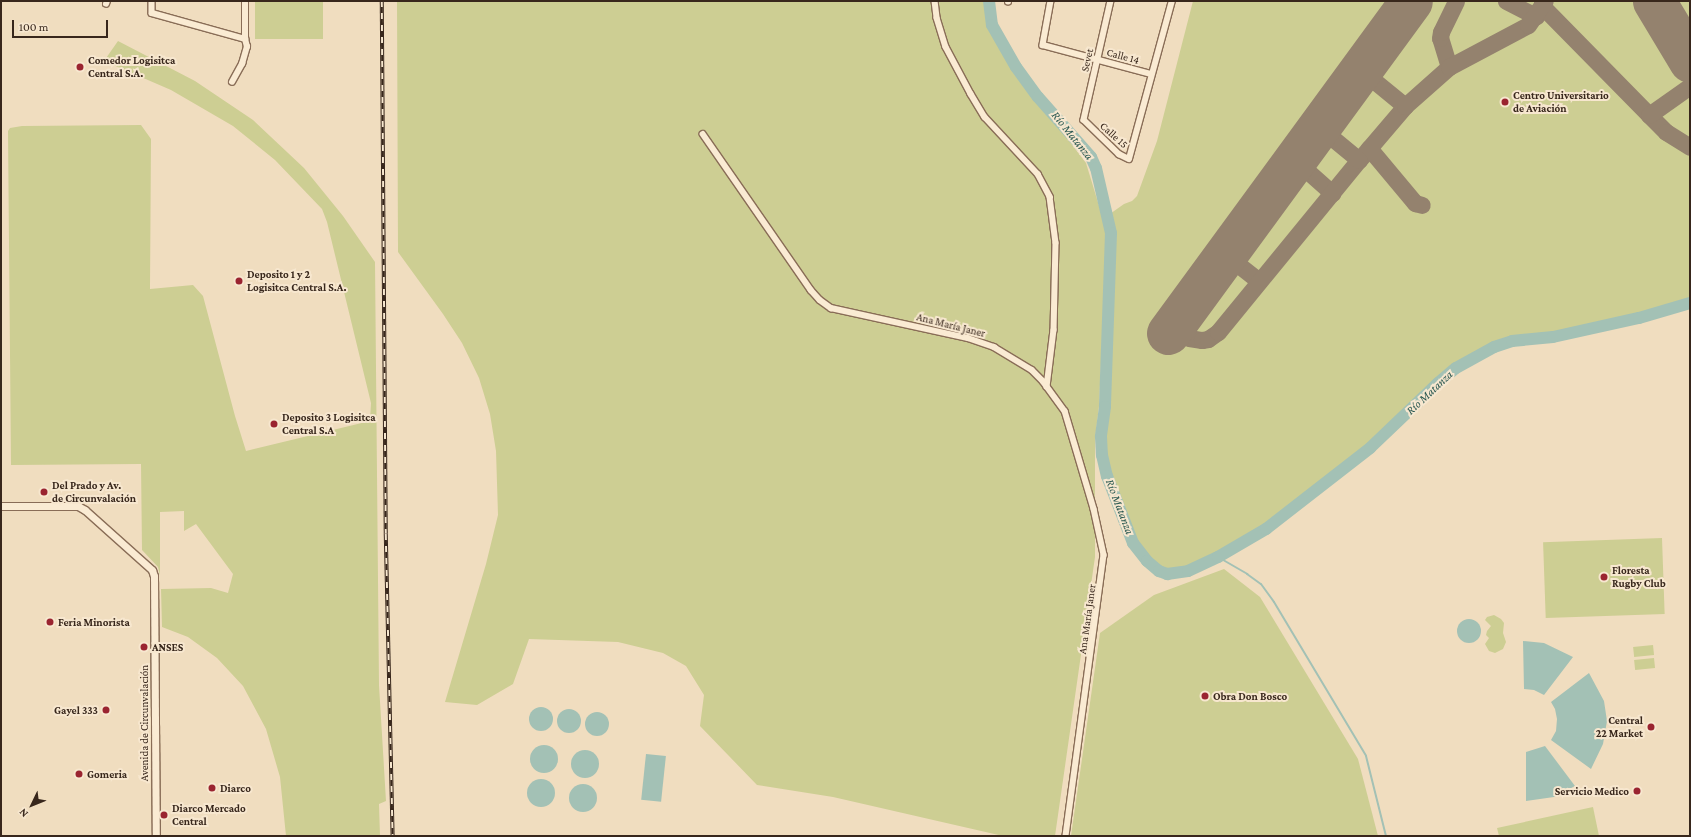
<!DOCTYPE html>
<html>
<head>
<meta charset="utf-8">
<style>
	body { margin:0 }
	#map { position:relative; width:1691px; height:837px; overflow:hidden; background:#f0ddbf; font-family:"Crimson Pro",serif }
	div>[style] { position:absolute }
	.green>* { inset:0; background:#cdce93; transform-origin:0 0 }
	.water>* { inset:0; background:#a3c1b5; transform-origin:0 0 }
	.round { border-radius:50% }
	.stream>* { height:2px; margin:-1px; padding:0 1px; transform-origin:1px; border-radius:1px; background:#a3c1b5 }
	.river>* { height:12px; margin:-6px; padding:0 6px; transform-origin:6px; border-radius:6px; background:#a3c1b5 }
	.taxiway>* { height:17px; margin:-8.5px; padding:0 8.5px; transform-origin:8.5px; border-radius:8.5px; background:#94826e }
	.runway>* { height:43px; margin:-21.5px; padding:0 21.5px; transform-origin:21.5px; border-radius:21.5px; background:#94826e }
	.roads { filter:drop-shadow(1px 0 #896d57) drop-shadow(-1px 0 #896d57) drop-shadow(0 1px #896d57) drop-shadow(0 -1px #896d57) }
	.minor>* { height:5.5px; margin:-2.75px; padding:0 2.75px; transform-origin:2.75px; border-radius:2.75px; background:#faebd3 }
	.tertiary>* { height:7px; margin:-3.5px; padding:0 3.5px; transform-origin:3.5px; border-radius:3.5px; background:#faebd3 }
	.rail>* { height:3.5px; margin-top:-1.75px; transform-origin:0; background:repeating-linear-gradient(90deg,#f7e7cf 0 6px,#38271c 0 12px); box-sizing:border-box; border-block:1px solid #38271c }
	.dots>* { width:11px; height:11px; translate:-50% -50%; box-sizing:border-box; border:2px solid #f7e7cf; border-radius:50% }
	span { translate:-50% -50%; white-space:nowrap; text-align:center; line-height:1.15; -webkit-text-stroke:4px #f7e7cf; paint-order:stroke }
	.street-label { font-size:11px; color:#38271c }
	.poi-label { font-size:11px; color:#38271c; font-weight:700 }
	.left { translate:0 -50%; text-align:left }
	.right { translate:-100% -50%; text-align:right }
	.water-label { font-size:12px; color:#2a5851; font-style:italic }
	.frame { position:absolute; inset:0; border:2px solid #38271c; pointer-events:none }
	.north { position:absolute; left:12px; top:785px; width:40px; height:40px; -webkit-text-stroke:3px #f7e7cf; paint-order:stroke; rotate:227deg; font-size:11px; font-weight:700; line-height:16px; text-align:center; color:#38271c }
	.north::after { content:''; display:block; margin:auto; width:14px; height:18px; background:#38271c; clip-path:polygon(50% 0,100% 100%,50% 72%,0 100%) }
	.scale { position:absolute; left:12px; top:20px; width:96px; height:18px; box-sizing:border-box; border:2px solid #38271c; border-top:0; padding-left:5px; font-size:12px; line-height:14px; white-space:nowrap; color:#38271c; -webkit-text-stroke:3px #f7e7cf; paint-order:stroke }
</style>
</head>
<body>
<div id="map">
	<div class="green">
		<i style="left:255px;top:1px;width:68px;height:38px"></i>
		<i style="clip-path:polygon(397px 1px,985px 1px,988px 24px,1013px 68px,1086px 163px,1107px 232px,1099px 406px,1095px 439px,1095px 557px,1055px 836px,1003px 836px,833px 797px,757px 785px,700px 726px,704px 695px,686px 666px,663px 653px,618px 642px,529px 639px,513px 684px,477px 705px,445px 702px,486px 564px,498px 515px,496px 451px,490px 414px,479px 378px,462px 343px,443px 314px,398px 252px)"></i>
		<i style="clip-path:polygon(1193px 1px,1690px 1px,1690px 303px,1639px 318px,1553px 337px,1512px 341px,1494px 347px,1456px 368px,1438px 383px,1370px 448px,1266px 529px,1218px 557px,1188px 571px,1167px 574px,1159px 571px,1147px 561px,1133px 543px,1107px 476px,1102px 455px,1101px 437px,1105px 407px,1111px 233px,1107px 216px,1124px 204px,1132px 201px,1137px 196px,1157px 141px)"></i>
		<i style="clip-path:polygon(118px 41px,195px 81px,253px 120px,304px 168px,343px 216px,375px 262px,379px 685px,386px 801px,379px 804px,380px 836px,286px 836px,280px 777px,266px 729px,243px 686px,217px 658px,188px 637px,162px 627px,161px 589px,211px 588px,228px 593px,233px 574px,196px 524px,184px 531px,184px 511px,160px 512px,160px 575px,158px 567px,142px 550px,141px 464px,11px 465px,8px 131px,10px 128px,22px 126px,141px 125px,151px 139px,150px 289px,193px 285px,203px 296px,235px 416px,246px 451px,370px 421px,371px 403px,327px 222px,322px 209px,275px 160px,233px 126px,171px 90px,104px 61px)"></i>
		<i style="left:1662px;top:538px;width:76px;height:119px;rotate:88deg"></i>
		<i style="clip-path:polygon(1224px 569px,1260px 597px,1358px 759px,1378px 836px,1071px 836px,1100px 633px,1154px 595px)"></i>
		<i style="clip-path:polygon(1494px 615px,1501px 619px,1504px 623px,1503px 633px,1506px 642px,1503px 649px,1495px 653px,1489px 651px,1485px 644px,1489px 638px,1486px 635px,1487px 631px,1491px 626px,1485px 620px,1487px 617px)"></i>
		<i style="left:1653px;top:645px;width:10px;height:20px;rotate:84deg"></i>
		<i style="left:1654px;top:658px;width:10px;height:20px;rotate:84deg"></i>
		<i style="clip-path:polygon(1593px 807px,1599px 836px,1499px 836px,1497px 828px)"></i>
	</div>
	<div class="water">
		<i class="round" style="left:1457px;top:619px;width:24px;height:24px"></i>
		<i style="clip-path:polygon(1523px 641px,1544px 643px,1573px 657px,1544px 695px,1534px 690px,1524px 689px)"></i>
		<i style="clip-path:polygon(1589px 673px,1604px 701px,1607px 721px,1603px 744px,1591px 769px,1551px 740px,1556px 731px,1557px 719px,1555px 709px,1551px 702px)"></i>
		<i class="round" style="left:529px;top:707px;width:24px;height:24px"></i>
		<i class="round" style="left:557px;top:709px;width:24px;height:24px"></i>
		<i class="round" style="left:585px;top:712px;width:24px;height:24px"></i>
		<i class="round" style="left:530px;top:745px;width:28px;height:28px"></i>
		<i style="clip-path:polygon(1545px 746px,1575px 786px,1554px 797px,1526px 801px,1526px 752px)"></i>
		<i class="round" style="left:571px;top:750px;width:28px;height:28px"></i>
		<i style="left:646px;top:754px;width:20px;height:46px;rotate:6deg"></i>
		<i class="round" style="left:527px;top:779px;width:28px;height:28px"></i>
		<i class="round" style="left:569px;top:784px;width:28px;height:28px"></i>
	</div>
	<div class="stream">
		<i style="left:1218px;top:557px;width:34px;rotate:30deg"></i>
		<i style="left:1247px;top:574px;width:17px;rotate:36deg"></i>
		<i style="left:1261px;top:584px;width:22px;rotate:54deg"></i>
		<i style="left:1274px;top:602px;width:179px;rotate:59.1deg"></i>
		<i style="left:1366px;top:756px;width:82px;rotate:76deg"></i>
	</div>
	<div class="river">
		<i style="left:989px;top:1px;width:24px;rotate:83deg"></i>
		<i style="left:992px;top:25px;width:48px;rotate:60.3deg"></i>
		<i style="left:1016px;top:67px;width:37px;rotate:54deg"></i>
		<i style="left:1038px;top:97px;width:80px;rotate:48.5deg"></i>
		<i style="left:1091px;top:157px;width:12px;rotate:66deg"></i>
		<i style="left:1096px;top:168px;width:67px;rotate:77deg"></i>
		<i style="left:1111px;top:233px;width:174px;rotate:92deg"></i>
		<i style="left:1105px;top:407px;width:30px;rotate:98deg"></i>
		<i style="left:1101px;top:437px;width:18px;rotate:87deg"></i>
		<i style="left:1102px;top:455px;width:22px;rotate:77deg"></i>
		<i style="left:1107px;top:476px;width:72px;rotate:68.8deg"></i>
		<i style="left:1133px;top:543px;width:23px;rotate:52deg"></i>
		<i style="left:1147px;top:561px;width:16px;rotate:40deg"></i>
		<i style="left:1159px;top:571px;width:9px;rotate:21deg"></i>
		<i style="left:1167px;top:574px;width:21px;rotate:-8deg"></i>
		<i style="left:1188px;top:571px;width:33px;rotate:-25deg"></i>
		<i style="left:1218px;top:557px;width:56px;rotate:-30.3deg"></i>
		<i style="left:1266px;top:529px;width:132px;rotate:-37.9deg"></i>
		<i style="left:1370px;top:448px;width:94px;rotate:-43.7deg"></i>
		<i style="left:1438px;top:383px;width:23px;rotate:-40deg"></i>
		<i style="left:1456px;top:368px;width:43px;rotate:-28.9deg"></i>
		<i style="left:1494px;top:347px;width:19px;rotate:-18deg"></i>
		<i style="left:1512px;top:341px;width:41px;rotate:-5.6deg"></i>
		<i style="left:1553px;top:337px;width:88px;rotate:-12.5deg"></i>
		<i style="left:1639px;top:318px;width:53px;rotate:-16.4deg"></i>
	</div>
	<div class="taxiway">
		<i style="left:1506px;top:1px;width:34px;rotate:27deg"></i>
		<i style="left:1542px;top:1px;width:5px;rotate:90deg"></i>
		<i style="left:1542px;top:6px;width:153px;rotate:45.5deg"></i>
		<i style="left:1649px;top:115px;width:24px;rotate:45deg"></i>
		<i style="left:1666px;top:132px;width:28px;rotate:32deg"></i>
		<i style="left:1449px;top:67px;width:30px;rotate:-107deg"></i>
		<i style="left:1440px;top:38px;width:6px;rotate:-81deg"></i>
		<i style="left:1441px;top:32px;width:34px;rotate:-64deg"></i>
		<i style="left:1361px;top:70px;width:57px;rotate:39.3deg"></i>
		<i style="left:1649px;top:115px;width:50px;rotate:-35.3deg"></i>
		<i style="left:1369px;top:148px;width:72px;rotate:50.1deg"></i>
		<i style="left:1415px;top:203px;width:7px;rotate:16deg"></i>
		<i style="left:1295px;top:160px;width:50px;rotate:41.7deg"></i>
		<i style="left:1359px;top:160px;width:71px;rotate:-49.6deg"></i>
		<i style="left:1405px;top:106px;width:59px;rotate:-41.6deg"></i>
		<i style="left:1449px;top:67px;width:89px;rotate:-28deg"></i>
		<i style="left:1528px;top:25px;width:29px;rotate:-55deg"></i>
		<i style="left:1226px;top:255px;width:42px;rotate:38.2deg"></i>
		<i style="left:1172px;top:328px;width:20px;rotate:30deg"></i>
		<i style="left:1189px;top:338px;width:13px;rotate:9deg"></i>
		<i style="left:1202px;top:340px;width:6px;rotate:-9deg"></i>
		<i style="left:1208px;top:339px;width:12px;rotate:-35deg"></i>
		<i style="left:1218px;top:332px;width:222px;rotate:-50.7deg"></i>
		<i style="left:1359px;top:160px;width:52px;rotate:-140.5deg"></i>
	</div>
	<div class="runway">
		<i style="left:1654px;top:1px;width:70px;rotate:59deg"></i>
		<i style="left:1168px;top:333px;width:411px;rotate:-53.8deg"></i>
	</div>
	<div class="roads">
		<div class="minor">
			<i style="left:152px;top:1px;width:12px;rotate:90deg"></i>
			<i style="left:152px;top:13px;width:97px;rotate:15.6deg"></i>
			<i style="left:935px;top:1px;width:17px;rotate:83deg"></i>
			<i style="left:937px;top:18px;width:30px;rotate:73deg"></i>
			<i style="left:946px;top:47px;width:53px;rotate:62deg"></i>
			<i style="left:971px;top:94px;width:27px;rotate:59deg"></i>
			<i style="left:985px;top:117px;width:78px;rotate:47.1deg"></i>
			<i style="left:1038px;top:174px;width:26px;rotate:62deg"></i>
			<i style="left:1050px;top:197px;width:46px;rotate:82.6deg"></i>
			<i style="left:1056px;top:243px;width:87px;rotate:91.3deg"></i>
			<i style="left:1054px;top:330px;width:57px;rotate:97deg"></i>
			<i style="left:1051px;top:1px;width:45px;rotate:100.3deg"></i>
			<i style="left:1043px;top:45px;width:112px;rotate:15deg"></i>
			<i style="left:1111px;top:1px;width:122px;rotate:102.8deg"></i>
			<i style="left:1084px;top:120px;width:49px;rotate:44.2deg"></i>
			<i style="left:1119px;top:154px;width:11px;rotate:27deg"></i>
			<i style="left:1129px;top:159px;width:164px;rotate:-74.8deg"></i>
			<i style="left:1008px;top:2px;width:1px;rotate:-90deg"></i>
			<i style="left:106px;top:4px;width:3px;rotate:-72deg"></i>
			<i style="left:232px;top:82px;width:21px;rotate:-61deg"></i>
			<i style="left:242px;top:64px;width:18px;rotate:-74deg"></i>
			<i style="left:247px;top:47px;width:8px;rotate:-104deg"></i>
			<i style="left:245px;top:39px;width:38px;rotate:-90deg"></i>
			<i style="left:703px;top:134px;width:190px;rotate:55.3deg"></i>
			<i style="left:811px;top:290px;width:13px;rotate:48deg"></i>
			<i style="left:820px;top:300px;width:14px;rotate:36deg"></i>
			<i style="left:831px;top:308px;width:140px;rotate:12.4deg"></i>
			<i style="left:968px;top:338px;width:28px;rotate:19deg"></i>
			<i style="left:994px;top:347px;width:44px;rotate:31.2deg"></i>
			<i style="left:1032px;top:370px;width:16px;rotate:45deg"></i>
			<i style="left:1043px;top:381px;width:37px;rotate:54deg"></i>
			<i style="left:1065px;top:411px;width:102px;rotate:73.5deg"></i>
			<i style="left:1094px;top:509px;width:47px;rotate:77.7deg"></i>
			<i style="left:1104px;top:555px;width:284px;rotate:97.7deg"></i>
		</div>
		<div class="tertiary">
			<i style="left:1px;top:506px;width:77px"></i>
			<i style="left:78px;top:506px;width:8px;rotate:30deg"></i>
			<i style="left:85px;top:510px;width:90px;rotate:41.8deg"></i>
			<i style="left:152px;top:570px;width:6px;rotate:72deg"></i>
			<i style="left:154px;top:576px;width:260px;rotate:89.6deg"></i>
		</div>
	</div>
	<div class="rail">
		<i style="left:382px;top:1px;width:533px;rotate:89.57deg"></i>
		<i style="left:386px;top:534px;width:302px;rotate:88.7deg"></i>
	</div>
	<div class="dots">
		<i style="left:80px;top:67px;background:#9a2430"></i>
		<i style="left:1505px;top:102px;background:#9a2430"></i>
		<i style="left:239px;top:281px;background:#9a2430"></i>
		<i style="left:274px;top:424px;background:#9a2430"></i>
		<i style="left:44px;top:492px;background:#9a2430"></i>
		<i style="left:1604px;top:577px;background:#9a2430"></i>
		<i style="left:50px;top:622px;background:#9a2430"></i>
		<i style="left:144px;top:647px;background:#9a2430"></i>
		<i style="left:1205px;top:696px;background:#9a2430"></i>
		<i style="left:106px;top:710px;background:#9a2430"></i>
		<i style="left:1651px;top:727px;background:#9a2430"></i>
		<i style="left:79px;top:774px;background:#9a2430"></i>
		<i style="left:212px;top:788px;background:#9a2430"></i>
		<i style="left:1637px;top:791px;background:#9a2430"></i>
		<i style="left:164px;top:815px;background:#9a2430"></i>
	</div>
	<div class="street-label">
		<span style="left:1123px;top:56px;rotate:15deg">Calle 14</span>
		<span style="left:1087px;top:60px;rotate:-77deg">Sevet</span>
		<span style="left:1114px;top:135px;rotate:42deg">Calle 15</span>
		<span style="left:951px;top:325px;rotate:14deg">Ana María Janer</span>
		<span style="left:1087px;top:619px;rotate:-82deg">Ana María Janer</span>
		<span style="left:144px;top:723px;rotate:-90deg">Avenida de Circunvalación</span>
	</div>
	<div class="poi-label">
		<span class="left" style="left:88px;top:67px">Comedor Logisitca<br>Central S.A.</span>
		<span class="left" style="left:1513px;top:102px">Centro Universitario<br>de Aviación</span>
		<span class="left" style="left:247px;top:281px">Deposito 1 y 2<br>Logisitca Central S.A.</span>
		<span class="left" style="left:282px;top:424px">Deposito 3 Logisitca<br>Central S.A</span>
		<span class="left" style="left:52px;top:492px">Del Prado y Av.<br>de Circunvalación</span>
		<span class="left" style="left:1612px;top:577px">Floresta<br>Rugby Club</span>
		<span class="left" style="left:58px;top:622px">Feria Minorista</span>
		<span class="left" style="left:152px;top:647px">ANSES</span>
		<span class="left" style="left:1213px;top:696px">Obra Don Bosco</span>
		<span class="right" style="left:98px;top:710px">Gayel 333</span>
		<span class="right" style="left:1643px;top:727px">Central<br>22 Market</span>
		<span class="left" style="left:87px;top:774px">Gomeria</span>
		<span class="left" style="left:220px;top:788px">Diarco</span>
		<span class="right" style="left:1629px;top:791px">Servicio Medico</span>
		<span class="left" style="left:172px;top:815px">Diarco Mercado<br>Central</span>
	</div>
	<div class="water-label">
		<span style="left:1072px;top:136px;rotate:51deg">Río Matanza</span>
		<span style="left:1430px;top:393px;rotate:-43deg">Río Matanza</span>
		<span style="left:1119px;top:507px;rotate:69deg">Río Matanza</span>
	</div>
	<div class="frame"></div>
	<div class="north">N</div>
	<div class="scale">100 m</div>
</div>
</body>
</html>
